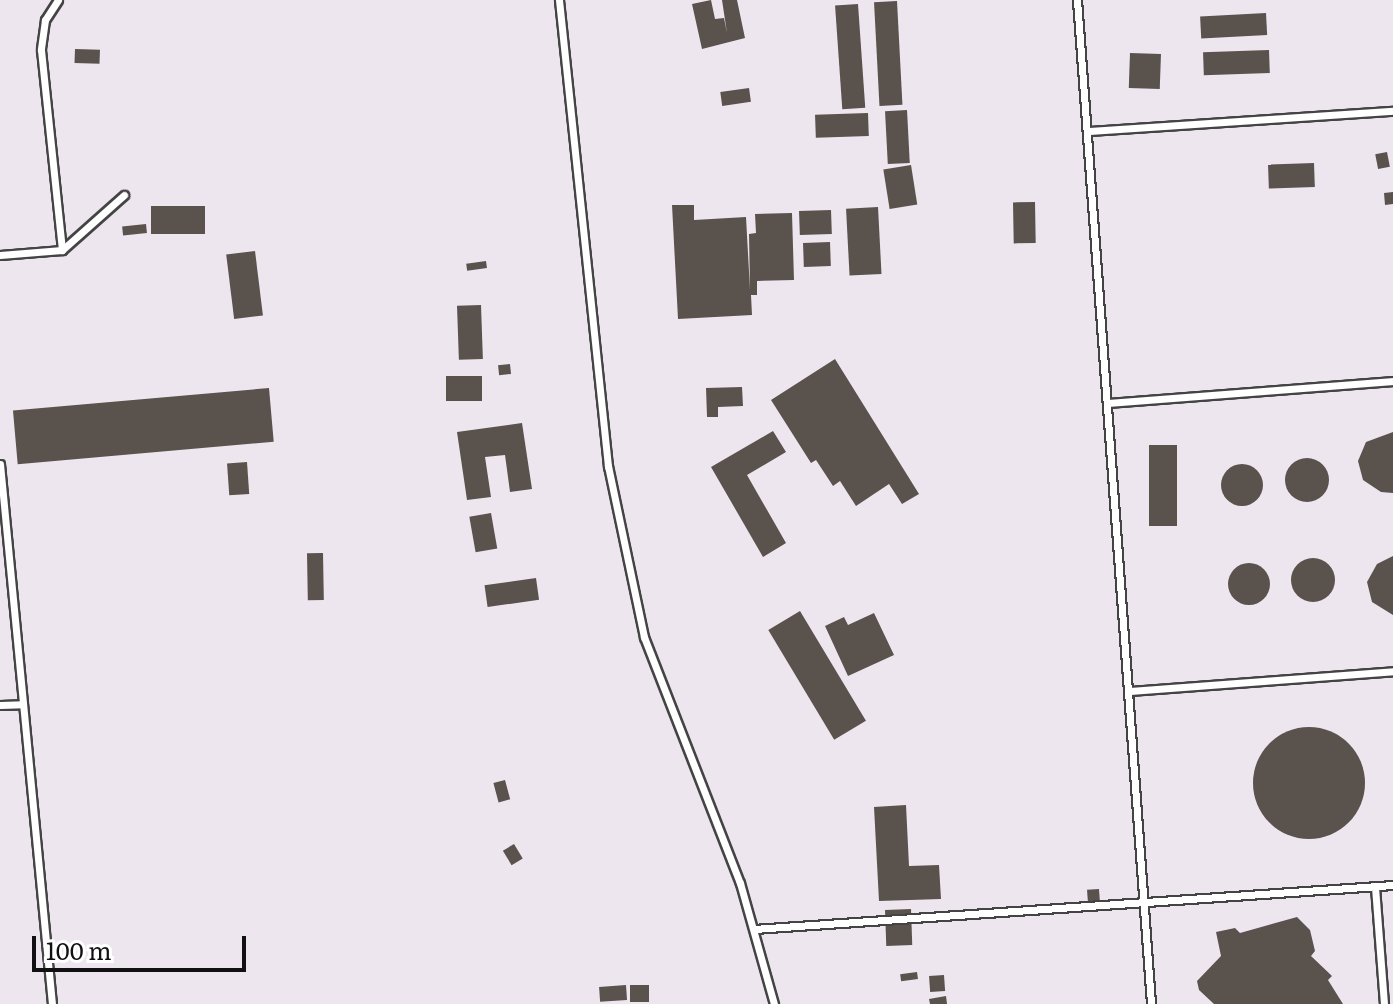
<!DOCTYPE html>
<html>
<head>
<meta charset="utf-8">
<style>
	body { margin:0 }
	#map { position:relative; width:1393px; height:1004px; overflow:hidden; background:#fffdf5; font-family:Literata,serif }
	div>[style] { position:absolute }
	.industrial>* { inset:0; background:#eee6ef; transform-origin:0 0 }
	.building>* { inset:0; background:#5a524d; transform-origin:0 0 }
	.round { border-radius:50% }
	.roads { filter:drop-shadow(2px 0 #444) drop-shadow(-2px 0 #444) drop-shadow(0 2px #444) drop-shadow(0 -2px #444) }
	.service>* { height:7px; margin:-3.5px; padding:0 3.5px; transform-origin:3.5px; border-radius:3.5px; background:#fff }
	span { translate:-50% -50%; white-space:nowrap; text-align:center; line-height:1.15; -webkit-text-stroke:8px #fff; paint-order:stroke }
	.scale { position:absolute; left:32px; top:936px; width:214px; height:36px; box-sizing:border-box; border:4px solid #111; border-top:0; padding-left:10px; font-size:24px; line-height:28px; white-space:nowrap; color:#111; -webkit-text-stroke:6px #fff; paint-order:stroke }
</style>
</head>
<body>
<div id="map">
	<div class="industrial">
		<i style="left:0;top:0;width:1393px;height:1004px"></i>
	</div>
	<div class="building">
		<i style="clip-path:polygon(711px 0,715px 19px,724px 18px,727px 33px,722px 0,737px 0,745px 38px,702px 49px,692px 4px)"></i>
		<i style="left:897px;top:1px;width:104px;height:23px;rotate:87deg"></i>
		<i style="left:858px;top:4px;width:104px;height:23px;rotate:86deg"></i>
		<i style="left:1266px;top:13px;width:22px;height:66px;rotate:87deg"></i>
		<i style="left:75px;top:49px;width:25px;height:14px;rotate:2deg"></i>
		<i style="left:1269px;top:50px;width:23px;height:66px;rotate:88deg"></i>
		<i style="left:1130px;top:53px;width:31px;height:35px;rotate:2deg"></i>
		<i style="left:749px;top:88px;width:14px;height:29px;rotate:82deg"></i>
		<i style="left:907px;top:110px;width:53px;height:22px;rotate:87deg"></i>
		<i style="left:868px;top:113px;width:23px;height:53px;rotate:88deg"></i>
		<i style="left:1387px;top:152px;width:15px;height:12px;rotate:79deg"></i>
		<i style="left:1314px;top:163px;width:24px;height:46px;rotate:88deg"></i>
		<i style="left:911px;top:165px;width:40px;height:28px;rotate:81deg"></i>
		<i style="clip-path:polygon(1393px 192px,1393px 204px,1385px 205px,1384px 193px)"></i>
		<i style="left:1035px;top:202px;width:41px;height:22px;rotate:89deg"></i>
		<i style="clip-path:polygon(672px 205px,694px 205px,694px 220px,746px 217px,750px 290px,749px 234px,756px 233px,755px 214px,792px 213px,794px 280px,757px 281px,757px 295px,751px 295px,752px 315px,678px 319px)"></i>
		<i style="left:205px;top:206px;width:28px;height:54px;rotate:90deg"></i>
		<i style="left:878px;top:207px;width:67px;height:32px;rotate:87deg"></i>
		<i style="left:831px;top:210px;width:24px;height:32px;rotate:88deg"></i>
		<i style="left:146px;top:224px;width:9px;height:24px;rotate:84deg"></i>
		<i style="left:830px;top:242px;width:24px;height:27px;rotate:88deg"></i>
		<i style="left:255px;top:251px;width:65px;height:29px;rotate:83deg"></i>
		<i style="left:486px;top:261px;width:7px;height:20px;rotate:82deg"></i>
		<i style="left:481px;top:305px;width:54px;height:24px;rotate:88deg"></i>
		<i style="clip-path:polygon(835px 359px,919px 494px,902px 504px,889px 484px,856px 506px,840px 481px,833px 486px,816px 460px,811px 463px,771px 400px)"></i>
		<i style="left:510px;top:364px;width:10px;height:12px;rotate:84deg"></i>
		<i style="left:446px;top:376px;width:36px;height:25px"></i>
		<i style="clip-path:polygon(742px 387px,743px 406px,718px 407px,718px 417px,707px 417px,706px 388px)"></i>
		<i style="left:269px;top:388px;width:54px;height:257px;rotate:85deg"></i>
		<i style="clip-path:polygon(522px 423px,532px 489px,510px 492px,505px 455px,485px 457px,491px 497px,467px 500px,457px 432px)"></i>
		<i style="clip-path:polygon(773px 431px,786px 452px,747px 475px,786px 543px,763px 557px,711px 467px)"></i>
		<i style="clip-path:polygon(1393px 432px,1393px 493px,1381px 492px,1363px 480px,1358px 461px,1366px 442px)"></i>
		<i style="left:1149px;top:445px;width:28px;height:81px"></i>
		<i class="round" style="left:1285px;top:458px;width:44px;height:44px"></i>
		<i style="left:247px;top:462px;width:32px;height:20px;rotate:86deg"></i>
		<i class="round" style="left:1221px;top:464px;width:42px;height:42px"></i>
		<i style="left:491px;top:513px;width:36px;height:22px;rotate:80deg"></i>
		<i style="left:323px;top:553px;width:47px;height:16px;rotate:89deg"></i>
		<i style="clip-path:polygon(1393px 556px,1393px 615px,1372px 602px,1367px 582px,1377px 564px)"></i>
		<i class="round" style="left:1291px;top:558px;width:44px;height:44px"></i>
		<i class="round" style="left:1228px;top:563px;width:42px;height:42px"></i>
		<i style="left:536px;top:578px;width:22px;height:52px;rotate:82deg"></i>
		<i style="left:800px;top:611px;width:128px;height:37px;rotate:59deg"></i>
		<i style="clip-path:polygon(874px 613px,894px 655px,848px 676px,825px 626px,844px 617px,848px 625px)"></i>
		<i class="round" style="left:1253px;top:727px;width:112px;height:112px"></i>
		<i style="left:505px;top:780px;width:20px;height:12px;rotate:75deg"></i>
		<i style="clip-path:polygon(906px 805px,909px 866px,939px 865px,941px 899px,879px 901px,874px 807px)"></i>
		<i style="left:514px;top:844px;width:17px;height:13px;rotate:59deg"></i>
		<i style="left:1099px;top:889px;width:13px;height:12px;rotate:86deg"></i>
		<i style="left:911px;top:909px;width:36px;height:26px;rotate:88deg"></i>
		<i style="clip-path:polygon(1297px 917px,1310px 930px,1315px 951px,1311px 956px,1332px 976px,1328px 980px,1343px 1004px,1214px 1004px,1199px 990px,1197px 981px,1221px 956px,1216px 932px,1235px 928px,1240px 933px)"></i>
		<i style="left:917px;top:972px;width:7px;height:17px;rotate:82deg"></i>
		<i style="left:944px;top:975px;width:16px;height:15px;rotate:86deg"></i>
		<i style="left:626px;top:985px;width:15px;height:27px;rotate:86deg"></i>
		<i style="left:630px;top:985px;width:19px;height:17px"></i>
		<i style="clip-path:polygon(946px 996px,947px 1004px,930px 1004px,929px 999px)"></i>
	</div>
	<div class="roads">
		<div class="service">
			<i style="left:58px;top:0;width:24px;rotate:123deg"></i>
			<i style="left:45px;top:20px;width:30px;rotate:98deg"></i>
			<i style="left:41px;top:50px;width:201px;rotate:84deg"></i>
			<i style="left:559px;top:0;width:469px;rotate:84deg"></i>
			<i style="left:608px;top:466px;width:175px;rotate:78.1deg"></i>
			<i style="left:644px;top:637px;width:264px;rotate:68.7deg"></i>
			<i style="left:740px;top:883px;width:126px;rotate:74.3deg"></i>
			<i style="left:1077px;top:0;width:1007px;rotate:85.78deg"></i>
			<i style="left:1089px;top:131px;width:305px;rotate:-3.8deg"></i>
			<i style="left:0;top:255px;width:62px;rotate:-4.6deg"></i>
			<i style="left:62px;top:250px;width:83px;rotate:-41.6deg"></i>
			<i style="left:1108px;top:403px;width:286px;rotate:-4.4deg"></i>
			<i style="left:0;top:464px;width:542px;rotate:84.5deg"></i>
			<i style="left:1130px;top:691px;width:264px;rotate:-4.3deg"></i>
			<i style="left:0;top:705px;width:23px;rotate:-2deg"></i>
			<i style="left:1375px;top:887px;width:117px;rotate:85.6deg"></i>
			<i style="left:754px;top:929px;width:641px;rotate:-3.94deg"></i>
		</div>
	</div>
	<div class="scale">100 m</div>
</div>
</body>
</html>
